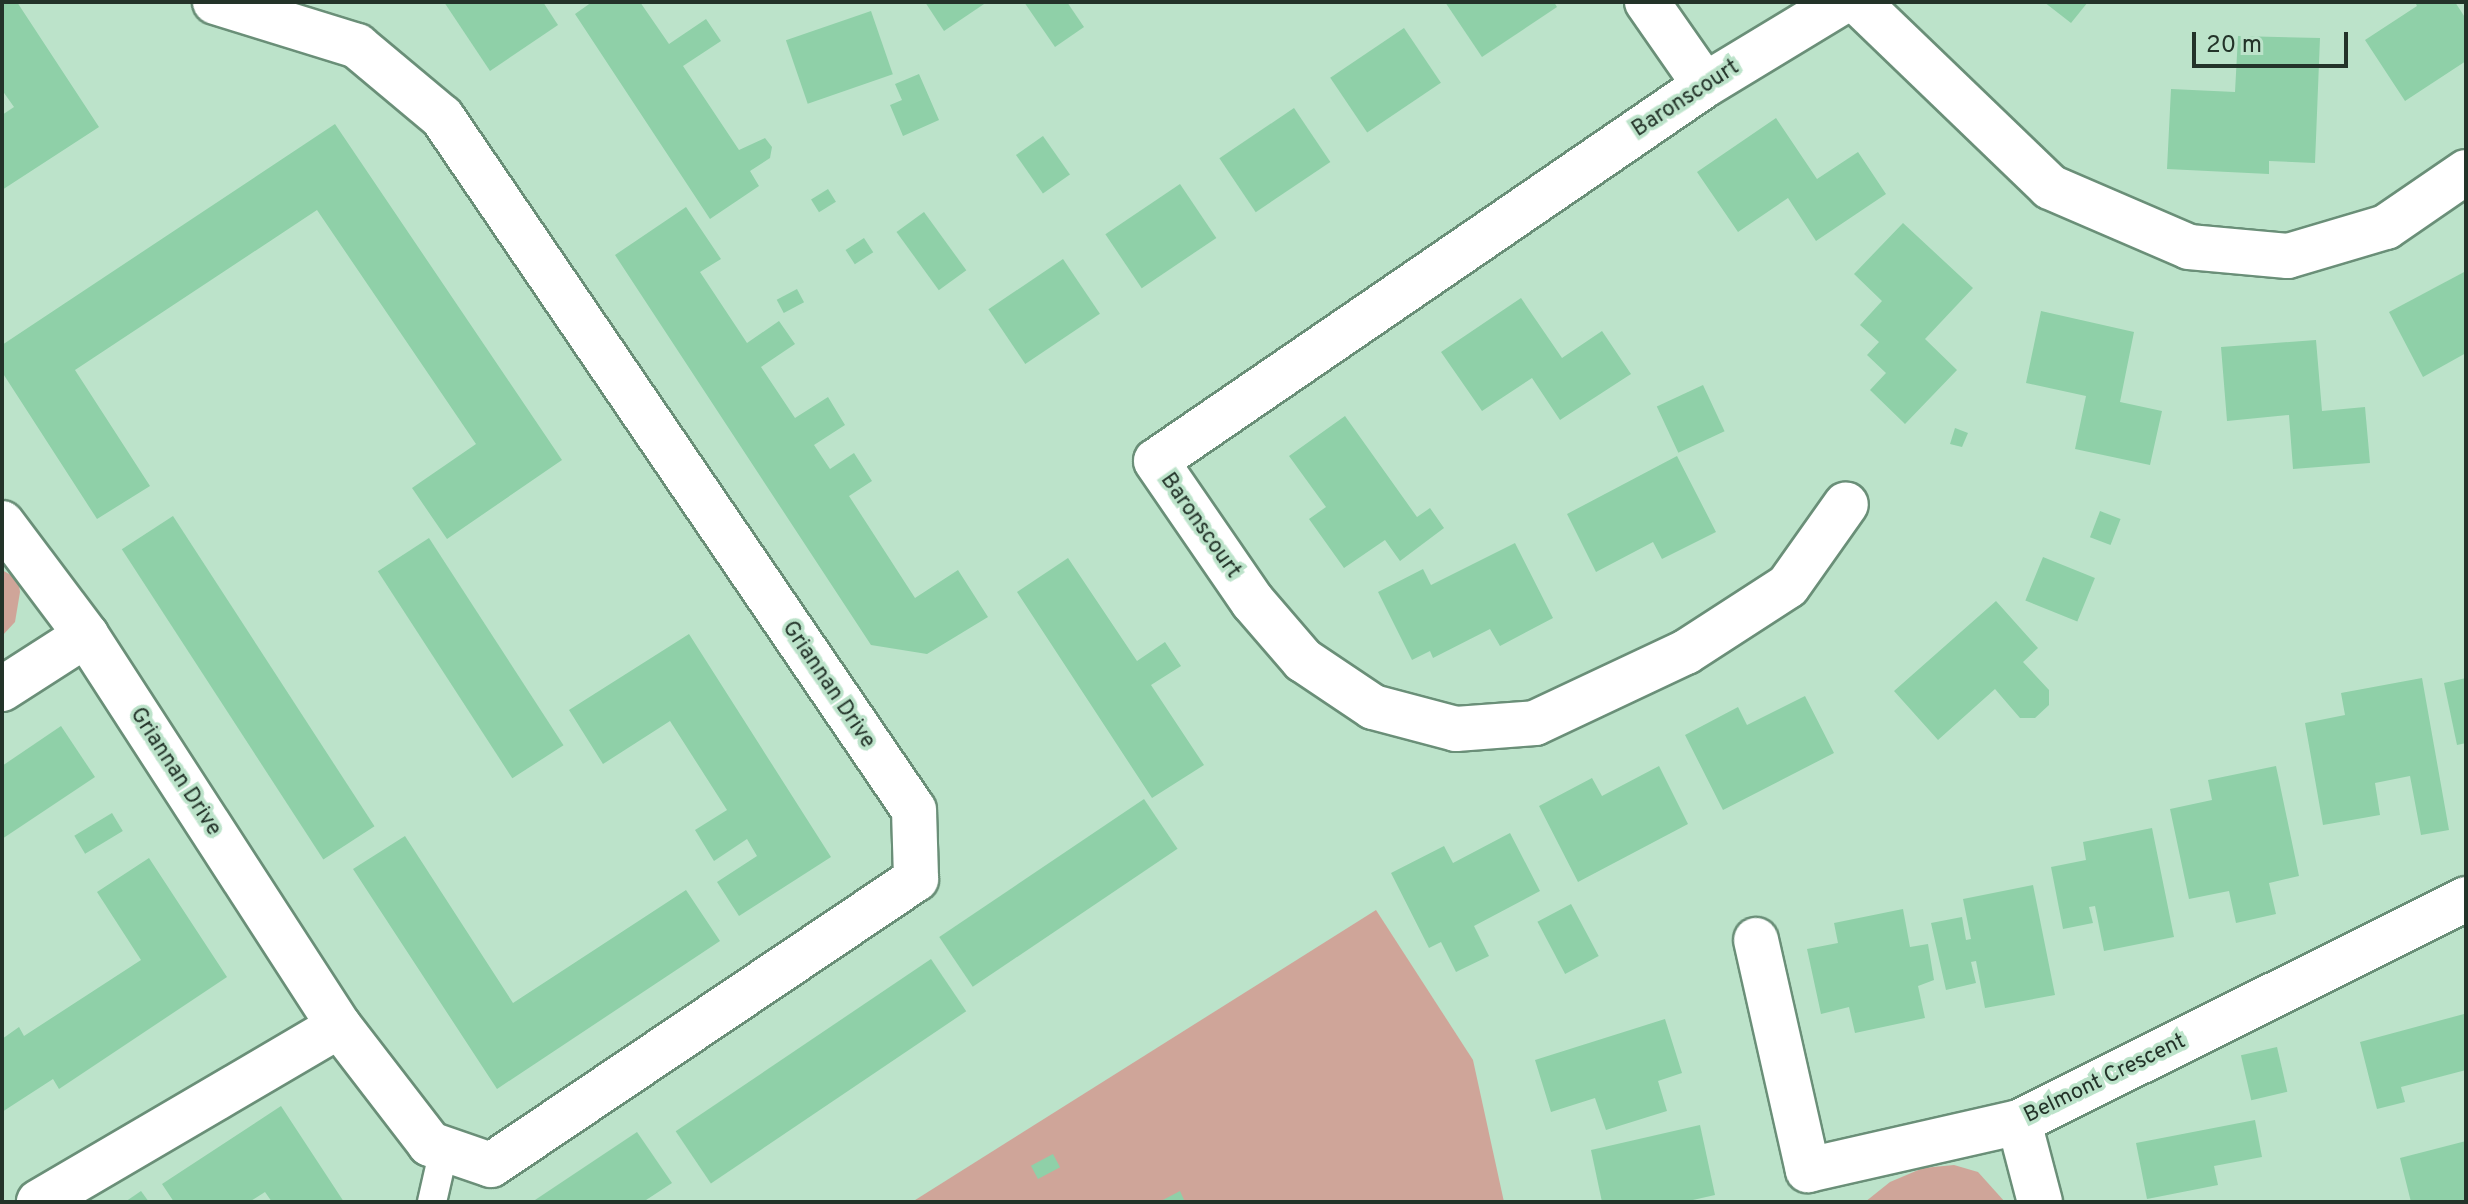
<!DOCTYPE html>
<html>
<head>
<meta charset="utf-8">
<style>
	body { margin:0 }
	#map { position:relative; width:2468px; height:1204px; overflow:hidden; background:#bce3ca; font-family:Overpass,sans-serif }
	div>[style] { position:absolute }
	.green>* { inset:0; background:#cfa599 }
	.building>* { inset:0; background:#8fd0a8; transform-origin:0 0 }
	.roads { filter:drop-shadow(2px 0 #6a8f78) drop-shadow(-2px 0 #6a8f78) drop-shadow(0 2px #6a8f78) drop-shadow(0 -2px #6a8f78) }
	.service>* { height:28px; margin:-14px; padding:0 14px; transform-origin:14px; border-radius:14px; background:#fff }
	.minor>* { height:44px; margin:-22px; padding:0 22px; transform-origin:22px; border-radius:22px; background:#fff }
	span { translate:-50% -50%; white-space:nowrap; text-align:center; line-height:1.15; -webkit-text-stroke:7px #bce3ca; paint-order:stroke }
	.street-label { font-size:22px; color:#233329 }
	.frame { position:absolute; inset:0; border:4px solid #233329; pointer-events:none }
	.scale { position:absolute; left:2192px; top:32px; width:156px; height:36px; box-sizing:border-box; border:4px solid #233329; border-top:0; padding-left:10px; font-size:24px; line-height:28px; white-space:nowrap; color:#233329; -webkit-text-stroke:6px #bce3ca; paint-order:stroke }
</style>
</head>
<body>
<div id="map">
	<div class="green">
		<i style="clip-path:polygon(2px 570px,18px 579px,20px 592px,15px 622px,2px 636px)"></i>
		<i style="clip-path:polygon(1376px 910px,1473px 1060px,1504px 1202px,912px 1202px)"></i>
		<i style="clip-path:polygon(1954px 1165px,1978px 1172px,2005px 1202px,1865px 1202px,1890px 1182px,1923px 1168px)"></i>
	</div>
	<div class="building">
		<i style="clip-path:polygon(2px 2px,17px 2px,99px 127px,2px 190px,2px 115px,14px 107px,2px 90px)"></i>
		<i style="clip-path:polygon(444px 2px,543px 2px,558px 25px,490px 71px)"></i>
		<i style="clip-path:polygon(592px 2px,640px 2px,669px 44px,706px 19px,721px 41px,683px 66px,739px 150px,765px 138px,772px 147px,770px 158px,750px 171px,759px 186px,710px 219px,575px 14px)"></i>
		<i style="clip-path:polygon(925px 2px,987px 2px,944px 31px)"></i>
		<i style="clip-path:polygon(1024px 2px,1067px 2px,1084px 27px,1055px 47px)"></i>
		<i style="clip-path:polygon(1445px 2px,1554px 2px,1557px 7px,1482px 57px)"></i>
		<i style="clip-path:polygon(2044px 2px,2088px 2px,2071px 23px)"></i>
		<i style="clip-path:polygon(2415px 2px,2455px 2px,2466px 19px,2466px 61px,2405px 101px,2365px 40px,2417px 6px)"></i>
		<i style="left:871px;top:11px;width:67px;height:90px;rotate:71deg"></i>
		<i style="left:1404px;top:28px;width:66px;height:89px;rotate:56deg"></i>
		<i style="clip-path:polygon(2238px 36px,2320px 38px,2315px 163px,2269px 161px,2269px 174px,2167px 169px,2171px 89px,2235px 92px)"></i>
		<i style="clip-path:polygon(919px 74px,939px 120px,903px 136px,890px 105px,902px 100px,895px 84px)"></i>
		<i style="left:1294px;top:108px;width:65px;height:90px;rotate:56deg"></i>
		<i style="clip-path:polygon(1776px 118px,1817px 179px,1858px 152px,1886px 194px,1816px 241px,1788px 198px,1738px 232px,1697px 172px)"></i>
		<i style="clip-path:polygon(335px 124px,562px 460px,447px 539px,412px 488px,476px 444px,317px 210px,75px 370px,150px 486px,97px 519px,2px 372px,2px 345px)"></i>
		<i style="left:1043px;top:136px;width:47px;height:33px;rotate:55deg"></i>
		<i style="left:1180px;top:184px;width:65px;height:90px;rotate:56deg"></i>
		<i style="left:828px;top:189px;width:15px;height:20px;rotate:58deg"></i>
		<i style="clip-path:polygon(686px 207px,721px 259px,700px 272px,747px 343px,779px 321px,795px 344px,761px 367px,795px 418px,828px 397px,845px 425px,814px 445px,830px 469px,854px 453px,872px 481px,849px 496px,915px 598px,958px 570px,988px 617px,927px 654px,871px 645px,615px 255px)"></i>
		<i style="left:924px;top:212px;width:72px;height:34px;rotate:54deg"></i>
		<i style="clip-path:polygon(1903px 223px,1973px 288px,1925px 339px,1957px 370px,1905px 424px,1870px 390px,1886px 373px,1867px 355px,1879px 342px,1860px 325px,1882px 301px,1854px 274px)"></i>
		<i style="left:864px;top:238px;width:17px;height:22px;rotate:57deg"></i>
		<i style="left:1063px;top:259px;width:66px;height:90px;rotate:56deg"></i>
		<i style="clip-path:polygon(2466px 271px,2466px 353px,2423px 377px,2389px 312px)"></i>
		<i style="left:797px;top:289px;width:15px;height:23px;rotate:62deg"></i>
		<i style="clip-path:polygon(1521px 298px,1562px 358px,1602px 331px,1631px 374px,1560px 420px,1532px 378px,1482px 411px,1441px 352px)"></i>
		<i style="clip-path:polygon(2041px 311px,2134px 332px,2120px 402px,2162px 411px,2150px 465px,2075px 449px,2086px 396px,2026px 383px)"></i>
		<i style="clip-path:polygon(2316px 340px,2322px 411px,2365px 407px,2370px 463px,2293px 469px,2289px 415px,2227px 421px,2221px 347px)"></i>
		<i style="left:1703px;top:385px;width:51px;height:51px;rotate:65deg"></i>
		<i style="clip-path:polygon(1345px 416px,1417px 517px,1430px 508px,1444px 528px,1400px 561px,1385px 540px,1344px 568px,1309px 519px,1326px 507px,1289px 456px)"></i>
		<i style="clip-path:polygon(1955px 428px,1968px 433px,1962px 447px,1950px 444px)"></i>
		<i style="clip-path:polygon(1677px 456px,1716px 532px,1662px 559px,1653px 542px,1596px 572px,1567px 514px)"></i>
		<i style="left:2100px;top:511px;width:22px;height:28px;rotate:21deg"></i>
		<i style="left:173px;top:516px;width:370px;height:61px;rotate:57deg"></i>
		<i style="left:429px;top:538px;width:247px;height:61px;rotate:57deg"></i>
		<i style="clip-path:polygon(1515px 543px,1553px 618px,1500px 646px,1490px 629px,1433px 658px,1430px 651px,1412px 660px,1378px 592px,1423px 569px,1431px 585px)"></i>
		<i style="left:2043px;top:557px;width:56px;height:47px;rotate:22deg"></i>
		<i style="clip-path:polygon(1068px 558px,1137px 661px,1165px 642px,1181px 666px,1151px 685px,1204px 765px,1152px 798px,1017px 592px)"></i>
		<i style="clip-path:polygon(1996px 601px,2038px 648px,2023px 662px,2049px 690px,2049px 705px,2035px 718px,2020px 718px,1995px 689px,1938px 740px,1894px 691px)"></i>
		<i style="clip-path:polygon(689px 634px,831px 857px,739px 916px,717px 882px,757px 856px,747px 839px,714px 861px,695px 830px,727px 810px,670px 721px,603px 764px,569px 710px)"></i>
		<i style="clip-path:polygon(2422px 678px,2449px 830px,2421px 835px,2410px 776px,2375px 783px,2380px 815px,2323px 825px,2305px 723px,2345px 715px,2341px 693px)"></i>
		<i style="clip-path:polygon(2466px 678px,2466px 743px,2457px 745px,2444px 683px)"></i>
		<i style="clip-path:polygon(1805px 696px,1834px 753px,1723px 810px,1685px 735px,1738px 707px,1747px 725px)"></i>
		<i style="clip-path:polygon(61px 726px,95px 777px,2px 839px,2px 766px)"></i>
		<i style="clip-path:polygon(1659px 766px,1688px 824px,1578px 882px,1539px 806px,1592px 778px,1602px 796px)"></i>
		<i style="clip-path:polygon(2276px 766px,2299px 876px,2269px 883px,2276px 914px,2236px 923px,2229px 891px,2189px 899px,2170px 809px,2212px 800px,2208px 780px)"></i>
		<i style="left:1144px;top:799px;width:60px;height:247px;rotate:56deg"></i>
		<i style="left:112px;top:813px;width:21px;height:44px;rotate:59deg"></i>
		<i style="clip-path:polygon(2152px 828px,2174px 937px,2104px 951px,2095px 906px,2089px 907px,2093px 923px,2063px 929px,2051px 867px,2086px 860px,2083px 842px)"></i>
		<i style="clip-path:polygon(1510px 833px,1540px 891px,1474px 926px,1489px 956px,1456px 972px,1441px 942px,1429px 948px,1391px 873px,1444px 846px,1453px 863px)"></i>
		<i style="clip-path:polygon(405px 836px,513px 1003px,686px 890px,720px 941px,497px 1089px,353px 869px)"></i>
		<i style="clip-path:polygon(149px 858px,227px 977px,59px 1089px,53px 1079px,2px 1112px,2px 1039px,19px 1027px,24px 1036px,141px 960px,97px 892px)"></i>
		<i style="clip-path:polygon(2033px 885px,2055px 995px,1985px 1008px,1976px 961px,1971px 962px,1976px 983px,1946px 990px,1931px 923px,1962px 917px,1966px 940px,1971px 939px,1963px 899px)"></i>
		<i style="left:1571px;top:904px;width:59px;height:38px;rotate:62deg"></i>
		<i style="clip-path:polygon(1903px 909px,1910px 947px,1928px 944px,1934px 980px,1918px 986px,1925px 1018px,1855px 1033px,1849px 1007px,1821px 1014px,1807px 949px,1838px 943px,1834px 923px)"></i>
		<i style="left:931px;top:959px;width:63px;height:308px;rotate:56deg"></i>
		<i style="clip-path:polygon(2464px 1014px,2466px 1070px,2401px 1087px,2405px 1102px,2377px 1109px,2360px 1042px)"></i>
		<i style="clip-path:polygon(1665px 1019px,1682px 1073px,1658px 1081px,1667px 1111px,1606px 1130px,1595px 1098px,1551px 1112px,1535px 1060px)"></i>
		<i style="left:2277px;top:1047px;width:46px;height:37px;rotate:77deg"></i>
		<i style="clip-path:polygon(281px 1106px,344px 1202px,272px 1202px,265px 1192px,249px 1202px,174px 1202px,162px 1184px)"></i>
		<i style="clip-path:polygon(2255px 1120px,2262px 1157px,2214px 1166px,2218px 1185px,2147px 1199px,2136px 1143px)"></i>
		<i style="clip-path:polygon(1700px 1125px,1715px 1195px,1684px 1202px,1602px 1202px,1591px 1150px)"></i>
		<i style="clip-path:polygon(637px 1132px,672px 1183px,643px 1202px,532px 1202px)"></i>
		<i style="clip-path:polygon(2466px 1141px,2466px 1202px,2411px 1202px,2400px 1158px)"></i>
		<i style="left:1053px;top:1154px;width:15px;height:25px;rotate:62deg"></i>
		<i style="clip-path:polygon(141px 1191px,149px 1202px,125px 1202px)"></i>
		<i style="clip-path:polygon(1180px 1191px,1185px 1202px,1159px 1202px)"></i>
	</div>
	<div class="roads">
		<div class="service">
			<i style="left:432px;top:1202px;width:54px;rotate:-77.2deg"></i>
		</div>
		<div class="minor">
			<i style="left:215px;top:2px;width:149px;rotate:17.2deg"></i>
			<i style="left:357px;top:46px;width:111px;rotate:39.9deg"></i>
			<i style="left:442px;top:117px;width:838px;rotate:55.74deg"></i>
			<i style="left:914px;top:810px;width:69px;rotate:88.3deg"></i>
			<i style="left:916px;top:879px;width:512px;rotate:146.06deg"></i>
			<i style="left:491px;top:1165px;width:65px;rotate:-161deg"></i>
			<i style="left:430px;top:1144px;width:149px;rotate:-127.6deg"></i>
			<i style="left:1647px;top:2px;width:101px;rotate:55.1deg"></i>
			<i style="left:1842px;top:2px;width:160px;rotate:148.8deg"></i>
			<i style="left:1705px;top:85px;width:665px;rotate:145.59deg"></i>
			<i style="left:1156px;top:461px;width:171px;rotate:55.5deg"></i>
			<i style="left:1253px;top:602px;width:77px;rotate:49.2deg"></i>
			<i style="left:1303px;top:660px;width:84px;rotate:33.9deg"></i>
			<i style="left:1373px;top:707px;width:86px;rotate:14.8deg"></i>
			<i style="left:1456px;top:729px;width:79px;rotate:-4.3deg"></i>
			<i style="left:1535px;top:723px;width:167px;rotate:-25.2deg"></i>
			<i style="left:1686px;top:652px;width:121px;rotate:-32.9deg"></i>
			<i style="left:1788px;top:586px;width:100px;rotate:-54.7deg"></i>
			<i style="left:1858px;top:2px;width:267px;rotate:43.9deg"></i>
			<i style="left:2050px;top:187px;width:151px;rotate:23.3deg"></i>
			<i style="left:2189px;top:247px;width:99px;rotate:5.2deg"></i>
			<i style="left:2288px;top:256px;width:102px;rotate:-16.5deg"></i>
			<i style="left:2386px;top:227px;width:97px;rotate:-34.5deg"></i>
			<i style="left:2px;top:523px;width:140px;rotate:53.1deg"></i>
			<i style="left:86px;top:635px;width:466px;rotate:57.1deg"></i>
			<i style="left:339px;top:1026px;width:348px;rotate:149.6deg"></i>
			<i style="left:2px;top:689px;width:100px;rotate:-32.7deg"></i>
			<i style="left:1756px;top:940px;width:236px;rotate:77.3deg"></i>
			<i style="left:1808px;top:1170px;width:216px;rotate:-12.8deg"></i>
			<i style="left:2019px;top:1122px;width:500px;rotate:-26.5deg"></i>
			<i style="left:2019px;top:1122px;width:83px;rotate:75.3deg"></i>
		</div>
	</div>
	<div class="street-label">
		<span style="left:1686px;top:99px;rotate:-33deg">Baronscourt</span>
		<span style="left:1200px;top:526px;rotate:55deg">Baronscourt</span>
		<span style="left:828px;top:685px;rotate:56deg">Griannan Drive</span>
		<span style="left:175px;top:772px;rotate:57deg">Griannan Drive</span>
		<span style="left:2105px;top:1079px;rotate:-26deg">Belmont Crescent</span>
	</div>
	<div class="frame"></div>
	<div class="scale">20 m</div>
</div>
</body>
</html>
